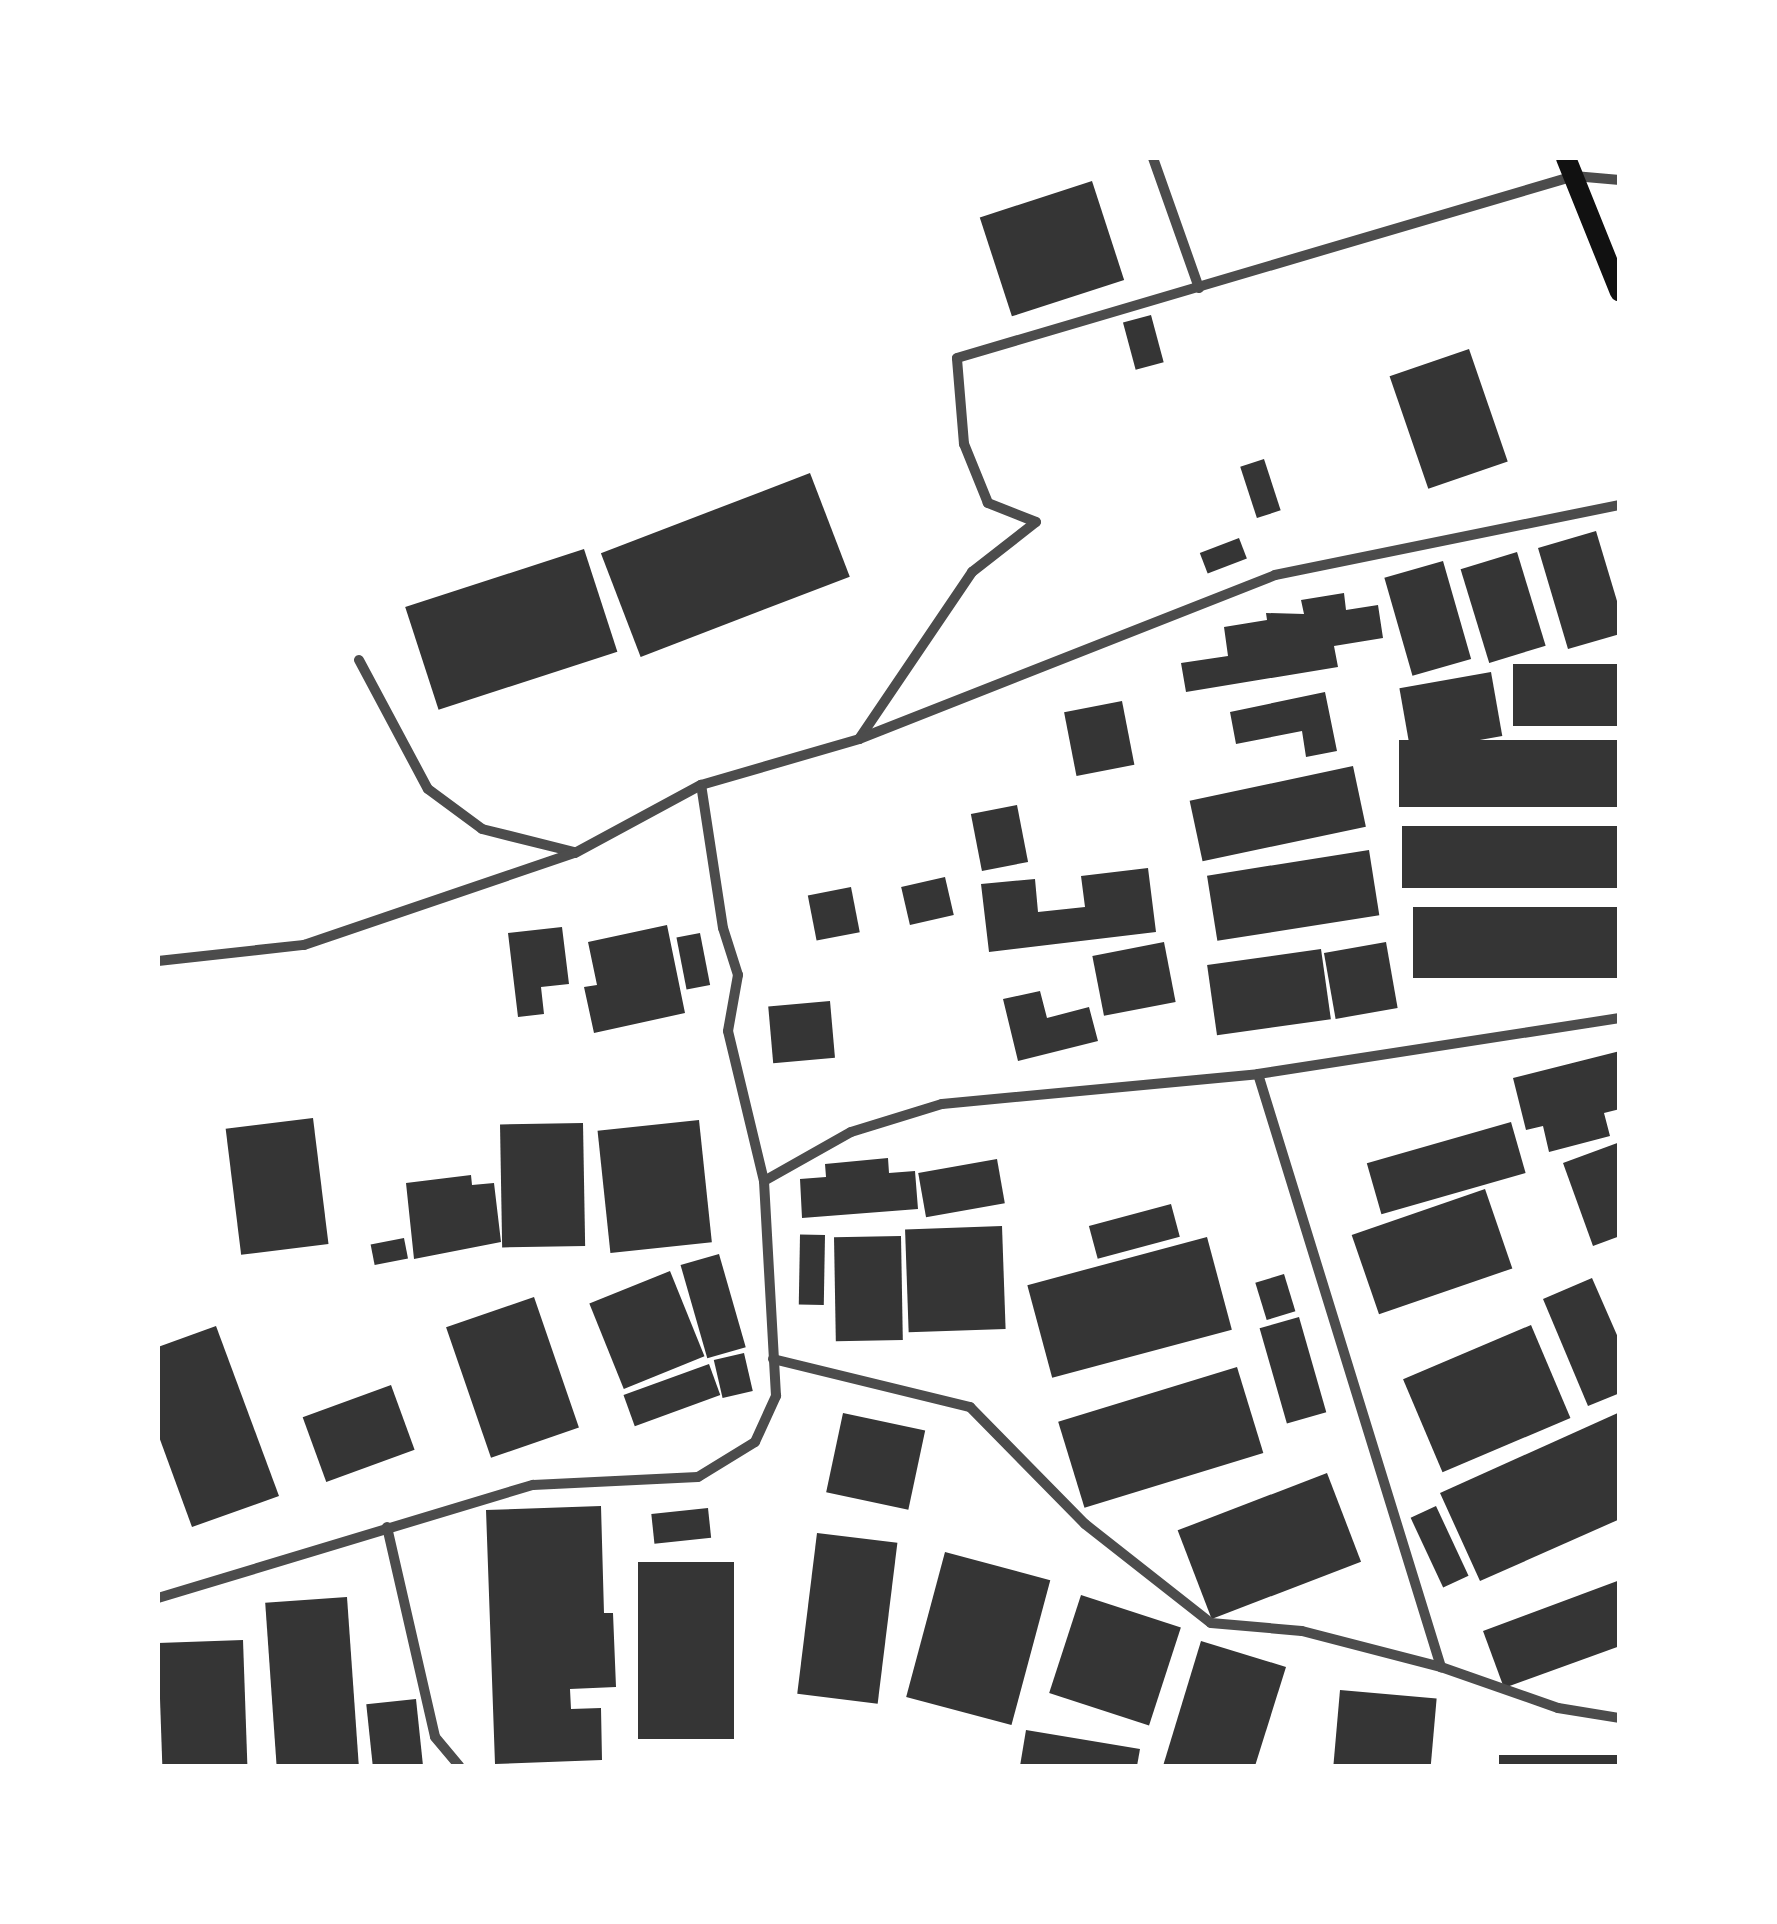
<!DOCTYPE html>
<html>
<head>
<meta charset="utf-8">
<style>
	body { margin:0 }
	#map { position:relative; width:1777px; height:1924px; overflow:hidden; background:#fff; font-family:"Archivo Narrow",sans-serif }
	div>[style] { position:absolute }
	.building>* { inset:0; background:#353535; transform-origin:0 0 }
	.minor>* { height:10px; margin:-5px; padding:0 5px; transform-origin:5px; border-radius:5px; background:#4c4c4c }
	.secondary>* { height:20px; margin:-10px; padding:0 10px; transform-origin:10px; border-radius:10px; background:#111 }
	span { translate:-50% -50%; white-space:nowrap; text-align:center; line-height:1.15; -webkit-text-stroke:8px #fff; paint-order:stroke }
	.frame { position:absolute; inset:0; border:160px solid #fff; pointer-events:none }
</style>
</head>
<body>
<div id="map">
	<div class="building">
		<i style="left:1092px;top:181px;width:104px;height:118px;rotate:72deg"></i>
		<i style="left:1151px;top:315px;width:49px;height:29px;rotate:75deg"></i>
		<i style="left:1469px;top:349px;width:119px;height:84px;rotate:71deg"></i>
		<i style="left:1264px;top:459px;width:54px;height:25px;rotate:72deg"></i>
		<i style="left:810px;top:473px;width:111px;height:224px;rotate:69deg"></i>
		<i style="clip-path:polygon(1596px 531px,1620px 611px,1620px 634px,1568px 649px,1538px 548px)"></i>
		<i style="left:1239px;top:538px;width:22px;height:42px;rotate:69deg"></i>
		<i style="left:584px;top:549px;width:108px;height:188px;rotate:72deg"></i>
		<i style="left:1517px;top:552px;width:98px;height:59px;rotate:73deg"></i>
		<i style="left:1443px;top:561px;width:102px;height:61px;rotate:74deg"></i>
		<i style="clip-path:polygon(1344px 593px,1346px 610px,1378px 605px,1383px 638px,1334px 646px,1338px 667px,1186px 692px,1181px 663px,1228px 656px,1224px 627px,1267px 620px,1266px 613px,1304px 614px,1301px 600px)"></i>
		<i style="left:1620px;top:664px;width:62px;height:107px;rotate:90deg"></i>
		<i style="left:1491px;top:672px;width:65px;height:93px;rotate:80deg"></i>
		<i style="clip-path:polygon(1325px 692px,1337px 751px,1306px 757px,1302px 731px,1236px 744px,1230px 712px)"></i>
		<i style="left:1122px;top:701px;width:65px;height:59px;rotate:79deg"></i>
		<i style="left:1620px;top:740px;width:67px;height:221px;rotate:90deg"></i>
		<i style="left:1353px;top:766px;width:62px;height:167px;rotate:78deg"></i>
		<i style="left:1017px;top:805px;width:58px;height:47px;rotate:79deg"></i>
		<i style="left:1620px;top:826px;width:62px;height:218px;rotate:90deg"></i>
		<i style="left:1369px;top:850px;width:66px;height:164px;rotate:81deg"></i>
		<i style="clip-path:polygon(1148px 868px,1156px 932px,989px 952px,981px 884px,1035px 879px,1038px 912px,1085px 907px,1081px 876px)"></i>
		<i style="left:945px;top:877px;width:39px;height:45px;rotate:77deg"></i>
		<i style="left:851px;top:887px;width:46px;height:44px;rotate:79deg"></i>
		<i style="left:1620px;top:907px;width:71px;height:207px;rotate:90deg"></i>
		<i style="clip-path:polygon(667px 925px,685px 1013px,594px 1033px,584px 987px,597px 985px,588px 942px)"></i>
		<i style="clip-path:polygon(562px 927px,569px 984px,541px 987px,544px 1014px,518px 1017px,508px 933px)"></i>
		<i style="left:700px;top:933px;width:53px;height:24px;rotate:79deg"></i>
		<i style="left:1164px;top:942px;width:61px;height:73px;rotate:79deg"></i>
		<i style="left:1386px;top:942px;width:67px;height:63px;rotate:80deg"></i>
		<i style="left:1321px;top:949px;width:71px;height:115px;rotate:82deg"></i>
		<i style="clip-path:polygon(1040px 991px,1047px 1018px,1089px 1007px,1098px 1041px,1018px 1061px,1003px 999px)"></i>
		<i style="left:830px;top:1001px;width:57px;height:62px;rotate:85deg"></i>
		<i style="clip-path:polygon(1620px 1051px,1620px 1109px,1604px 1113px,1610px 1136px,1549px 1152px,1543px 1126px,1526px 1130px,1513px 1078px)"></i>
		<i style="left:313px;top:1118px;width:127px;height:88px;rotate:83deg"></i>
		<i style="left:699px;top:1120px;width:123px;height:102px;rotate:84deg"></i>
		<i style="left:1511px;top:1122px;width:53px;height:150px;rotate:74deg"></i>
		<i style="left:583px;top:1123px;width:123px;height:83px;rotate:89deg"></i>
		<i style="clip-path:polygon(1620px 1142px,1620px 1236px,1593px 1246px,1563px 1163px)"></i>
		<i style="clip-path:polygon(888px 1158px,889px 1173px,915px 1171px,918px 1209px,802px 1218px,800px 1179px,826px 1177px,825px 1164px)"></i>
		<i style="left:997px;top:1159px;width:45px;height:80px;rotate:80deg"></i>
		<i style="clip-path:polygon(471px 1175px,472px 1185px,494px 1183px,501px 1242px,414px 1259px,406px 1183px)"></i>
		<i style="left:1485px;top:1189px;width:84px;height:141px;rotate:71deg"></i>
		<i style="left:1171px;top:1204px;width:34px;height:85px;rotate:75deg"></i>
		<i style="left:1002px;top:1226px;width:103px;height:97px;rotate:88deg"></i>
		<i style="left:825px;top:1235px;width:70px;height:25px;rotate:91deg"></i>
		<i style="left:901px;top:1236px;width:104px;height:67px;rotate:89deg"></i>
		<i style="left:1207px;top:1237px;width:96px;height:186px;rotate:75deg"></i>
		<i style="left:404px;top:1238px;width:21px;height:34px;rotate:79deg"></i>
		<i style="left:719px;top:1254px;width:97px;height:40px;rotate:74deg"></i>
		<i style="left:670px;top:1271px;width:92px;height:87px;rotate:68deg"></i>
		<i style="left:1284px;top:1274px;width:39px;height:30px;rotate:73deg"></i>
		<i style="clip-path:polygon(1592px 1278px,1620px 1342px,1620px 1393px,1588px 1406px,1543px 1299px)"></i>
		<i style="left:534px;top:1297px;width:138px;height:93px;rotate:71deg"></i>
		<i style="left:1299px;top:1317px;width:99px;height:41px;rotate:74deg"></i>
		<i style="left:1531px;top:1325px;width:101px;height:139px;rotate:67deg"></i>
		<i style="clip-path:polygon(216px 1326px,279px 1496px,192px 1527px,158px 1434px,158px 1347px)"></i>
		<i style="left:744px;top:1353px;width:39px;height:31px;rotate:77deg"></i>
		<i style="left:709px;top:1364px;width:33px;height:91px;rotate:70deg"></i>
		<i style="left:1237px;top:1367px;width:90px;height:187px;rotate:73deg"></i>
		<i style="left:391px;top:1385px;width:69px;height:94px;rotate:70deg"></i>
		<i style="clip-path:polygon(1620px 1412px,1620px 1519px,1480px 1581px,1440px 1493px)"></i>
		<i style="left:843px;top:1413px;width:84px;height:81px;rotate:12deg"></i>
		<i style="left:1327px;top:1473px;width:95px;height:160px;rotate:69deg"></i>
		<i style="clip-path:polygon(601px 1506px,604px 1613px,613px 1613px,616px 1687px,570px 1689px,571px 1709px,601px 1708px,602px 1760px,495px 1764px,486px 1510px)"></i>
		<i style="left:1436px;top:1506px;width:77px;height:28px;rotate:65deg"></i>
		<i style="left:708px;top:1508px;width:30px;height:57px;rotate:84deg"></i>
		<i style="left:817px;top:1533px;width:81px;height:162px;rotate:7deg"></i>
		<i style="left:945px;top:1552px;width:109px;height:150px;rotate:15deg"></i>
		<i style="left:638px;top:1562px;width:96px;height:177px"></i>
		<i style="clip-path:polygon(1620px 1580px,1620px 1646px,1504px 1688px,1483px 1631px)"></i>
		<i style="left:1081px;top:1595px;width:105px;height:103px;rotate:18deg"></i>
		<i style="left:347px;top:1597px;width:169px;height:82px;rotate:86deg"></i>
		<i style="left:243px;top:1640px;width:126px;height:85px;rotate:88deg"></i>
		<i style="clip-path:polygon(1201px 1641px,1286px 1667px,1255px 1766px,1163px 1766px)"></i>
		<i style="left:1340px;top:1690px;width:97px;height:76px;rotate:5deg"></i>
		<i style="left:416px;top:1699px;width:67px;height:50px;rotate:84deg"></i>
		<i style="clip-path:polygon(1026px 1730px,1140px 1749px,1137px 1766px,1020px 1766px)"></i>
		<i style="left:1499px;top:1755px;width:121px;height:11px"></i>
	</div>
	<div class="minor">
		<i style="left:1153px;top:158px;width:138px;rotate:70.5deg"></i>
		<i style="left:359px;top:660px;width:146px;rotate:61.9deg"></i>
		<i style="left:428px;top:789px;width:67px;rotate:36.5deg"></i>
		<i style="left:482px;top:829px;width:95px;rotate:14deg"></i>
		<i style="left:859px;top:739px;width:202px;rotate:-55.9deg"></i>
		<i style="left:972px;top:572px;width:81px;rotate:-38deg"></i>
		<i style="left:1036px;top:522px;width:52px;rotate:-158.4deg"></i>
		<i style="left:988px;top:503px;width:64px;rotate:-112.1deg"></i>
		<i style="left:964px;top:444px;width:86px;rotate:-94.7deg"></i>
		<i style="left:957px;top:358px;width:643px;rotate:-16.43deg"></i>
		<i style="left:1574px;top:176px;width:46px;rotate:5deg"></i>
		<i style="left:158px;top:961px;width:147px;rotate:-6.3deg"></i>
		<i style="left:304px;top:945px;width:286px;rotate:-18.8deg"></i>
		<i style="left:575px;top:853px;width:143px;rotate:-28.4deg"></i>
		<i style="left:701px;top:785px;width:165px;rotate:-16.2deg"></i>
		<i style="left:859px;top:739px;width:447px;rotate:-21.5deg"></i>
		<i style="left:1275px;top:575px;width:352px;rotate:-11.5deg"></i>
		<i style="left:1258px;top:1074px;width:621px;rotate:72.85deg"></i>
		<i style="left:764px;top:1181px;width:100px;rotate:-29.4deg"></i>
		<i style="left:851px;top:1132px;width:95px;rotate:-17.1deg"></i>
		<i style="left:942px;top:1104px;width:317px;rotate:-5.4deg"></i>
		<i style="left:1258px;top:1074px;width:366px;rotate:-8.8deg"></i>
		<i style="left:773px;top:1359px;width:203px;rotate:13.7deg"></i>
		<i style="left:970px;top:1407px;width:164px;rotate:45.5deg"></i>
		<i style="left:1085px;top:1524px;width:160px;rotate:38.2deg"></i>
		<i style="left:1211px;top:1623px;width:91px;rotate:5deg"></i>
		<i style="left:1302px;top:1631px;width:144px;rotate:14.5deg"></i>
		<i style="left:1441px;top:1667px;width:124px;rotate:19.3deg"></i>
		<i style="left:1558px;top:1708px;width:63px;rotate:9.2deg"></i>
		<i style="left:387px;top:1527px;width:215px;rotate:77.1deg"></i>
		<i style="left:435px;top:1737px;width:38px;rotate:50deg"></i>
		<i style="left:158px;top:1598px;width:392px;rotate:-16.8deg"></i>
		<i style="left:533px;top:1485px;width:165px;rotate:-2.8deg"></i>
		<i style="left:698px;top:1477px;width:67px;rotate:-31.6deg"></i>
		<i style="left:755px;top:1442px;width:51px;rotate:-65.5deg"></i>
		<i style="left:776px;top:1396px;width:215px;rotate:-93.2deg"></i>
		<i style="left:764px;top:1181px;width:154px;rotate:-103.5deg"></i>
		<i style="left:728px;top:1031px;width:57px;rotate:-79.9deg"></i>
		<i style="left:738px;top:975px;width:49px;rotate:-107.7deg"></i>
		<i style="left:723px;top:928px;width:145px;rotate:-98.7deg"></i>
	</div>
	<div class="secondary">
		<i style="left:1566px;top:158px;width:144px;rotate:68.1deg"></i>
	</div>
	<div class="frame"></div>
</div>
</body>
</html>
